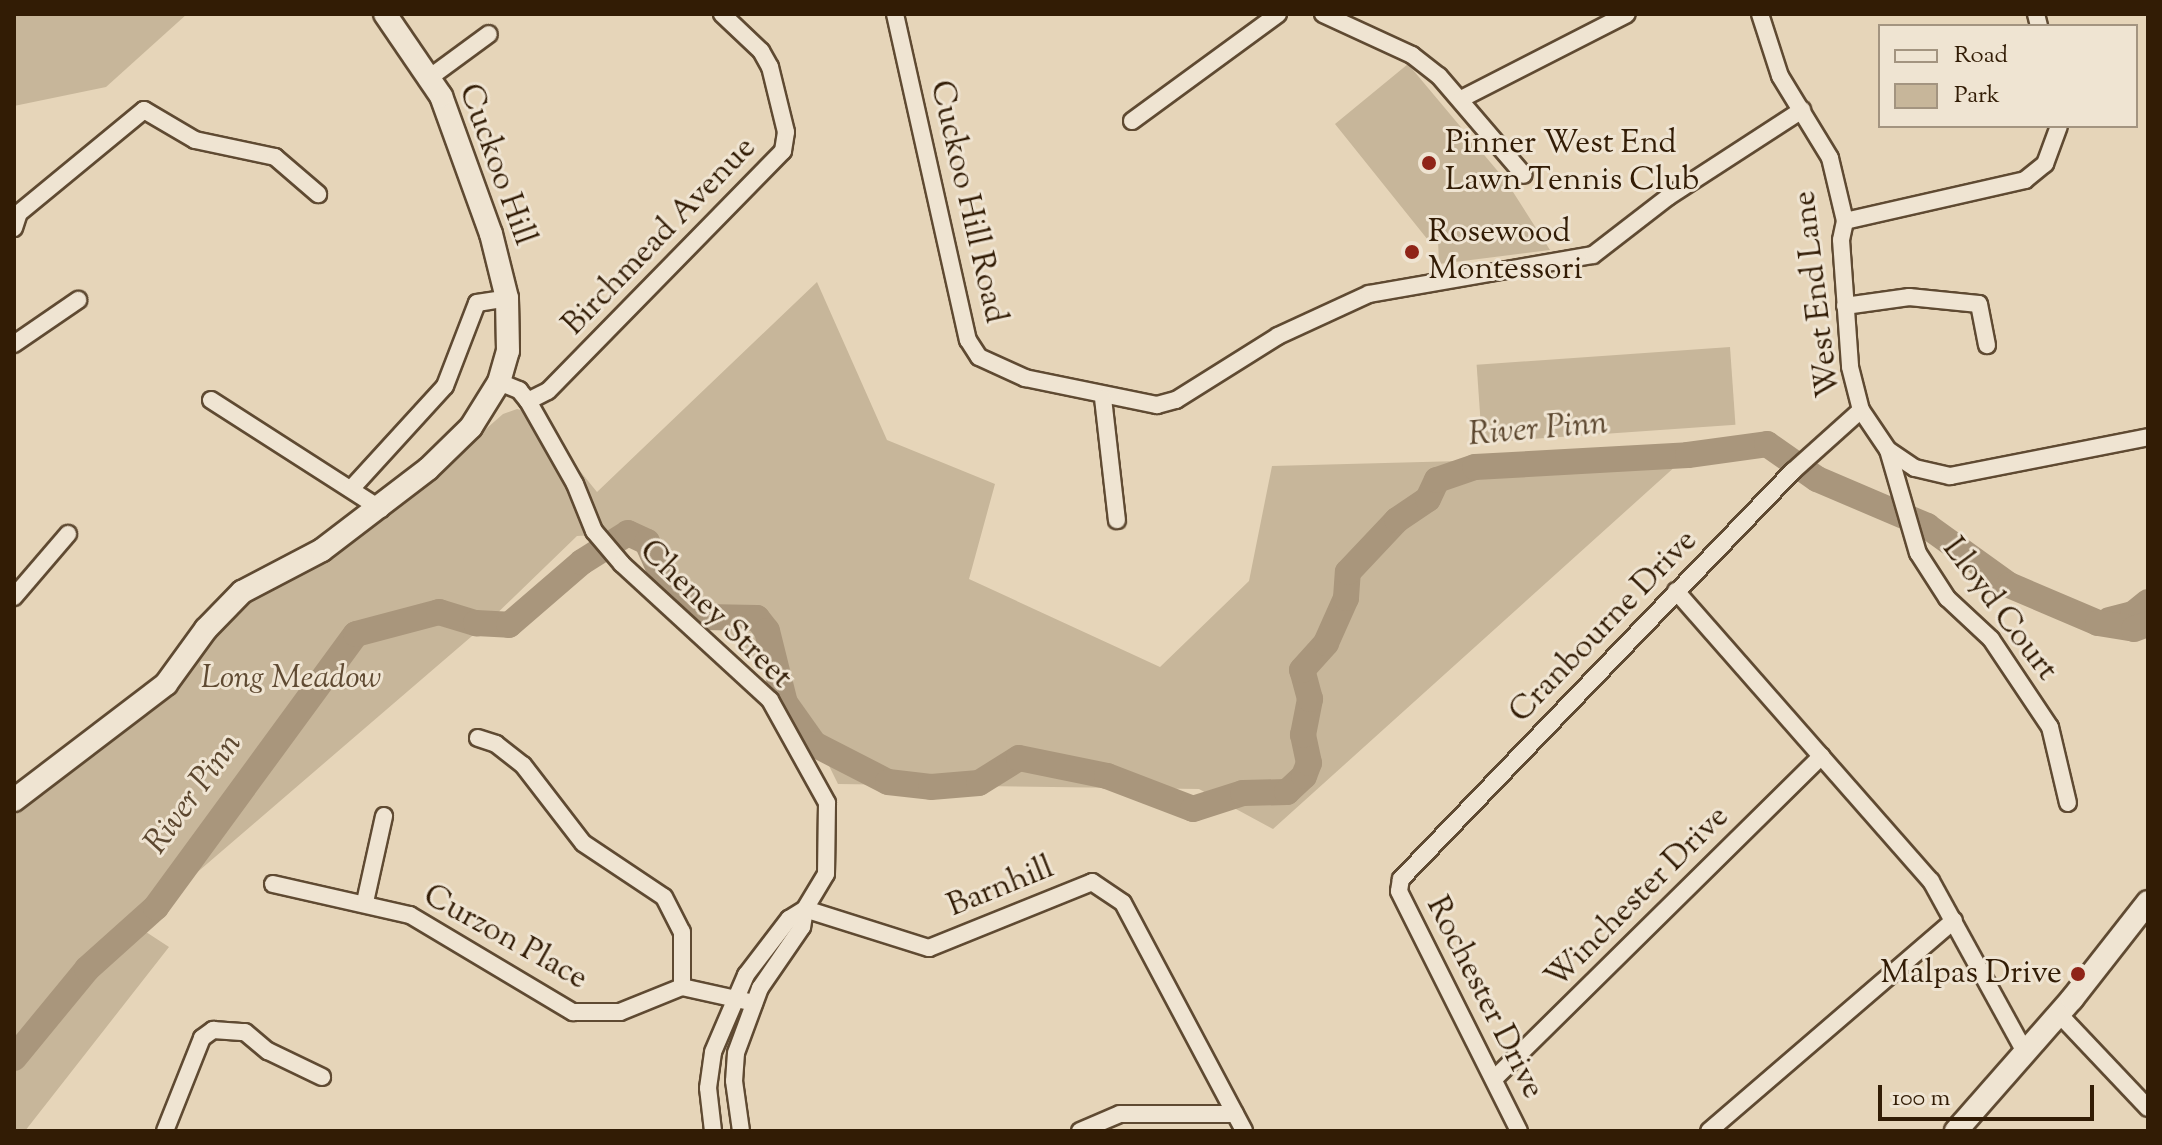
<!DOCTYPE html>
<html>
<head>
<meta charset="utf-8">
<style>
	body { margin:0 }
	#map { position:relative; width:2162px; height:1145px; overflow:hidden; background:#e6d5b9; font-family:"Sorts Mill Goudy",serif }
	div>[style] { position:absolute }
	.green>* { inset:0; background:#c7b69a; transform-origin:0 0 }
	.river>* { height:26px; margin:-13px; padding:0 13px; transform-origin:13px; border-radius:13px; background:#a9967c }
	.roads { filter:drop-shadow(2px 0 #5f4a32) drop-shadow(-2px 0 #5f4a32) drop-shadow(0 2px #5f4a32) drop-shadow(0 -2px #5f4a32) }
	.street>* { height:16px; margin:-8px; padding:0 8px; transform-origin:8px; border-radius:8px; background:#efe4d2 }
	.secondary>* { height:22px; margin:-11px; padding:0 11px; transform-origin:11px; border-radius:11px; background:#efe4d2 }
	.dots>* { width:22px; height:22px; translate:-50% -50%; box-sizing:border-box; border:4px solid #efe4d2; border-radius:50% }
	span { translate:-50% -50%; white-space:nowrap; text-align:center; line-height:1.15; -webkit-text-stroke:6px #efe4d2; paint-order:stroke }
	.poi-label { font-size:32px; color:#321c05 }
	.left { translate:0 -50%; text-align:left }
	.right { translate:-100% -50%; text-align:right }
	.street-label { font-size:32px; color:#321c05 }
	.park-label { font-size:32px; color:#5f4a32; font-style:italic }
	.water-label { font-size:34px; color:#5c472f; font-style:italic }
	.frame { position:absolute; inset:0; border:16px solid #321c05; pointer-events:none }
	.legend { position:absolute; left:1878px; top:24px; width:260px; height:104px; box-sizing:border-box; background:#efe4d2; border:2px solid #a39480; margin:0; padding:10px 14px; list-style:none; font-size:24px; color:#321c05 }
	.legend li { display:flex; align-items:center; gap:16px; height:40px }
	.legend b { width:40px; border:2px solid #a39480 }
	.scale { position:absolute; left:1878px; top:1085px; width:216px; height:36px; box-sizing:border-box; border:4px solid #321c05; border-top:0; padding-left:10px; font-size:24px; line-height:28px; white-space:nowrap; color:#321c05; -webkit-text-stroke:6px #efe4d2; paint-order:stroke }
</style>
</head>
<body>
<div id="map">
	<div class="green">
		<i style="clip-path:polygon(14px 14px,187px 14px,106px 87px,14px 106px)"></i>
		<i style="clip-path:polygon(1408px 64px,1506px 181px,1550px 250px,1439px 264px,1438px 240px,1428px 240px,1335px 124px)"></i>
		<i style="clip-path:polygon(817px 282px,887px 440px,995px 484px,969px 579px,1160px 667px,1249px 581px,1272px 466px,1688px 455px,1273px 829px,1199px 789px,838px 784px,797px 701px,628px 533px,577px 536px,486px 624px,144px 918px,77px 997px,143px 930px,169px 947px,25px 1131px,14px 1131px,14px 816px,26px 799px,235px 611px,382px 520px,503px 414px,517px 409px,533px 413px,597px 492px)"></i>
		<i style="left:1730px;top:347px;width:78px;height:254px;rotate:86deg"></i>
	</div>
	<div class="river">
		<i style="left:2109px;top:620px;width:25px;rotate:-14deg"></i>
		<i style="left:2133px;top:614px;width:19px;rotate:-39deg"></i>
		<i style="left:14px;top:1058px;width:115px;rotate:-50.6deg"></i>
		<i style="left:87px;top:969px;width:93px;rotate:-41.9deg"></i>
		<i style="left:156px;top:907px;width:338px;rotate:-53.8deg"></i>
		<i style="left:356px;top:634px;width:86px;rotate:-14.8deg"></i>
		<i style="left:439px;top:612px;width:39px;rotate:17deg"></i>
		<i style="left:476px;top:623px;width:33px;rotate:3deg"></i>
		<i style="left:509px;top:625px;width:96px;rotate:-40.8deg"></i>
		<i style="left:582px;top:562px;width:54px;rotate:-32.2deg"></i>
		<i style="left:628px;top:533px;width:21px;rotate:25deg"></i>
		<i style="left:647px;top:542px;width:37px;rotate:66deg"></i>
		<i style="left:662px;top:576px;width:59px;rotate:43.6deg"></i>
		<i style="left:705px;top:617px;width:52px;rotate:1.1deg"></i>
		<i style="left:757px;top:618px;width:16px;rotate:52deg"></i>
		<i style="left:767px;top:631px;width:74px;rotate:76deg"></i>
		<i style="left:785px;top:703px;width:50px;rotate:54.7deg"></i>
		<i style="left:814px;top:744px;width:83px;rotate:27.2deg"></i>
		<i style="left:888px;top:782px;width:43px;rotate:6.6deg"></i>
		<i style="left:931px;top:787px;width:48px;rotate:-4.8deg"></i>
		<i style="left:979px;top:783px;width:47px;rotate:-32deg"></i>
		<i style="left:1019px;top:758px;width:90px;rotate:11.6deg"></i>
		<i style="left:1107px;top:776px;width:92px;rotate:21deg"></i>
		<i style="left:1193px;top:809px;width:52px;rotate:-17.7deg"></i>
		<i style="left:1243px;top:793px;width:44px;rotate:-1.3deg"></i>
		<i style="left:1287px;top:792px;width:23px;rotate:-43deg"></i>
		<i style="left:1304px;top:776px;width:14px;rotate:-69deg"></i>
		<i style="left:1309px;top:763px;width:29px;rotate:-102deg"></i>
		<i style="left:1303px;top:735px;width:37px;rotate:-79deg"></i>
		<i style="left:1310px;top:699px;width:30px;rotate:-105deg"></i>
		<i style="left:1302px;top:670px;width:36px;rotate:-48deg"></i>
		<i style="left:1326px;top:643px;width:49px;rotate:-66deg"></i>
		<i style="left:1346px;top:598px;width:26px;rotate:-86deg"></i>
		<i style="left:1348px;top:572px;width:71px;rotate:-46.7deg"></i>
		<i style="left:1397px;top:520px;width:37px;rotate:-34deg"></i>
		<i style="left:1428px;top:499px;width:21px;rotate:-65deg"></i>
		<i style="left:1437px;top:480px;width:40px;rotate:-18.9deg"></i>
		<i style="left:1475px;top:467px;width:213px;rotate:-3.2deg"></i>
		<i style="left:1688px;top:455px;width:80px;rotate:-7.9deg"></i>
		<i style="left:1767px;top:444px;width:61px;rotate:35deg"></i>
		<i style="left:1817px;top:479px;width:120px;rotate:23.1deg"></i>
		<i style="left:1927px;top:526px;width:101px;rotate:35.7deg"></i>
		<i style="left:2009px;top:585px;width:97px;rotate:23.1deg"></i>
		<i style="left:2098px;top:623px;width:36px;rotate:9deg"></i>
		<i style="left:2134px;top:629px;width:15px;rotate:-20deg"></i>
	</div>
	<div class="roads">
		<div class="street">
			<i style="left:895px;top:14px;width:334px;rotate:77.4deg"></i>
			<i style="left:968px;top:340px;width:20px;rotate:57deg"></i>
			<i style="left:979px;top:357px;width:51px;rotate:24.5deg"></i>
			<i style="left:1025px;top:378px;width:135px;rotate:11.6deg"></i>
			<i style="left:1157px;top:405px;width:20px;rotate:-15deg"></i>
			<i style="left:1176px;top:400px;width:120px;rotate:-32.1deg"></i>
			<i style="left:1278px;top:336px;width:100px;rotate:-24.8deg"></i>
			<i style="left:1369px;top:294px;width:227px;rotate:-9.9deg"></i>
			<i style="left:1593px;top:255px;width:95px;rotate:-37.7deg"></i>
			<i style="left:1668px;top:197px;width:160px;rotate:-33deg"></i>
			<i style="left:1323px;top:14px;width:98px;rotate:24.7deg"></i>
			<i style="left:1412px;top:55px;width:34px;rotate:38deg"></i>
			<i style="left:1439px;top:76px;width:130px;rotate:49.4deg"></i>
			<i style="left:1760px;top:14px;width:65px;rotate:72.1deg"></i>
			<i style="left:1780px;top:76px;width:96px;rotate:58.6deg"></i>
			<i style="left:1830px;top:158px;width:65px;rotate:76.6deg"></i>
			<i style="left:1845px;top:221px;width:19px;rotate:102deg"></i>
			<i style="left:1841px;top:240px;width:127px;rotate:85.9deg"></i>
			<i style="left:1850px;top:367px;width:44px;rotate:75.7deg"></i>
			<i style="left:1861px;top:410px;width:48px;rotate:56deg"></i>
			<i style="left:1888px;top:450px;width:32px;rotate:34deg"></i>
			<i style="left:1915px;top:468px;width:36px;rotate:13deg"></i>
			<i style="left:1950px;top:476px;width:202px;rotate:-11.1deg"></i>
			<i style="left:2036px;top:14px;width:12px;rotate:76deg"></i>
			<i style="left:429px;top:78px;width:74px;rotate:-36.3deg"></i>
			<i style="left:1461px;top:99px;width:186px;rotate:-27.1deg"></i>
			<i style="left:1132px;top:121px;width:181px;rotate:-36.2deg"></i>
			<i style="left:1845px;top:221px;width:185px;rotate:-12.8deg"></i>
			<i style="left:2025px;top:180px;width:26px;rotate:-39deg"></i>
			<i style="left:2045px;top:164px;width:40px;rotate:-69.8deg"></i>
			<i style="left:14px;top:228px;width:16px;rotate:-72deg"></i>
			<i style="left:19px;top:213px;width:162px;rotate:-39.5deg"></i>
			<i style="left:144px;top:110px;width:59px;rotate:30.5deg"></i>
			<i style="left:195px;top:140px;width:82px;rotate:12deg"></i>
			<i style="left:275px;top:157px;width:57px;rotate:40.7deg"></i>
			<i style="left:1845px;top:306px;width:65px;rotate:-8deg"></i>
			<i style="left:1909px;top:297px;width:70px;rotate:5.7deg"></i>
			<i style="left:1979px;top:304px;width:42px;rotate:79deg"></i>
			<i style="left:14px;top:344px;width:78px;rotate:-34.5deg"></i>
			<i style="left:499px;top:382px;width:22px;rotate:22deg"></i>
			<i style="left:519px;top:390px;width:14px;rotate:51deg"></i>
			<i style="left:528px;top:401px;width:95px;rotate:60.5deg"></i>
			<i style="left:575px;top:484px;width:51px;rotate:68deg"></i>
			<i style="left:594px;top:531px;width:43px;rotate:49.7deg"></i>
			<i style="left:622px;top:564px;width:201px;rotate:42.6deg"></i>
			<i style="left:770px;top:700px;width:118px;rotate:61deg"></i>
			<i style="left:827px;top:803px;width:71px;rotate:90.8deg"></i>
			<i style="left:826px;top:874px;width:41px;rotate:121deg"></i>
			<i style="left:805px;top:909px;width:18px;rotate:99deg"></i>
			<i style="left:802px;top:927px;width:74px;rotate:124.5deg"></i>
			<i style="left:760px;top:988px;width:69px;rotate:110.3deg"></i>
			<i style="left:736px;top:1053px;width:28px;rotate:94deg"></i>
			<i style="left:734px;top:1081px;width:50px;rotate:82deg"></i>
			<i style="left:1103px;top:398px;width:123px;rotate:83.5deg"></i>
			<i style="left:211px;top:400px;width:202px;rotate:32.7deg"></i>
			<i style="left:528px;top:401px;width:22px;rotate:-27deg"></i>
			<i style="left:548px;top:391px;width:336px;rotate:-45.6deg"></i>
			<i style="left:783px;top:151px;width:19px;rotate:-81deg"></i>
			<i style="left:786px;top:132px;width:67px;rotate:-103.8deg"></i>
			<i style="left:770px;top:67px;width:18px;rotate:-119deg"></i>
			<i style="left:761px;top:51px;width:54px;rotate:-136.5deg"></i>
			<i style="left:1888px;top:450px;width:107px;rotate:73.8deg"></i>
			<i style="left:1918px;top:553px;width:54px;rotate:57.2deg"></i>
			<i style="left:1947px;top:598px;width:60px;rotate:43deg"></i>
			<i style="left:1991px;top:639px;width:106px;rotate:56.2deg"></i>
			<i style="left:2050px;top:727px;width:78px;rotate:76.7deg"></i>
			<i style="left:351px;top:489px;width:139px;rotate:-47.6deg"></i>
			<i style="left:445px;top:386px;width:89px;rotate:-68.9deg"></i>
			<i style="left:477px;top:303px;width:30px;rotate:-9deg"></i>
			<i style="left:1676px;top:591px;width:386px;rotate:48.7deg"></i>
			<i style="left:1931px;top:881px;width:195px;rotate:61.2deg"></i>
			<i style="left:14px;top:597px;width:83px;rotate:-49.4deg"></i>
			<i style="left:478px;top:738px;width:19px;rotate:18deg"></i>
			<i style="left:496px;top:744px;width:34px;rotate:38deg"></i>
			<i style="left:523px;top:765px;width:98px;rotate:52.4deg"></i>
			<i style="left:583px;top:843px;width:97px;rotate:33.7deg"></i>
			<i style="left:664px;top:897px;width:39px;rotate:63deg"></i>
			<i style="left:682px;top:932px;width:55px;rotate:90deg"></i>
			<i style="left:273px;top:884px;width:140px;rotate:12.8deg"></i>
			<i style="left:410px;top:915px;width:190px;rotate:30.8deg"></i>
			<i style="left:573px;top:1012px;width:47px"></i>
			<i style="left:620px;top:1012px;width:67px;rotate:-22deg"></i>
			<i style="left:682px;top:987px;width:74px;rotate:12.5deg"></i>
			<i style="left:365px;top:902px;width:88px;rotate:-77.5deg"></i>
			<i style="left:805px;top:909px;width:130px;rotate:17.5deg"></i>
			<i style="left:929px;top:948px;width:176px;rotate:-22deg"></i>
			<i style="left:1092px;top:882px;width:37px;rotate:34deg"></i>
			<i style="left:1123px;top:903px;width:258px;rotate:62deg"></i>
			<i style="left:2059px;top:1014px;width:129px;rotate:46.6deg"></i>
			<i style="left:1494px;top:1079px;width:460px;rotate:-44.6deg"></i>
			<i style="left:165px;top:1131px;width:100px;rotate:-68.3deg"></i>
			<i style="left:202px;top:1038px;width:14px;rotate:-36deg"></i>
			<i style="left:213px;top:1030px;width:32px;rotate:4deg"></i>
			<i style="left:245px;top:1032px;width:30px;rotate:40deg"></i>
			<i style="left:268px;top:1051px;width:60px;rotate:25.7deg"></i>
			<i style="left:713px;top:1131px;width:43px;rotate:-96.6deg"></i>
			<i style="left:708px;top:1088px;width:36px;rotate:-82deg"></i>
			<i style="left:713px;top:1052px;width:84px;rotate:-66.8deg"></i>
			<i style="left:746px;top:975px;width:71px;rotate:-52.5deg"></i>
			<i style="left:789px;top:919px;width:19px;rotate:-32deg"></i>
			<i style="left:1080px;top:1131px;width:43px;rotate:-23deg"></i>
			<i style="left:1120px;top:1114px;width:115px"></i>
			<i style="left:1519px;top:1131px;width:268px;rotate:-116.6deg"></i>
			<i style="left:1399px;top:891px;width:12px;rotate:-81deg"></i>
			<i style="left:1401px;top:879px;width:566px;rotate:-46.15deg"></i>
			<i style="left:1793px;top:471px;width:91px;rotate:-41.9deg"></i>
			<i style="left:1709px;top:1131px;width:323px;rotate:-40.7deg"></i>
		</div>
		<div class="secondary">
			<i style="left:14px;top:800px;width:191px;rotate:-37.3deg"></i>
			<i style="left:166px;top:684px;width:68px;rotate:-54deg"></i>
			<i style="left:206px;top:629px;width:52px;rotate:-45.8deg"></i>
			<i style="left:242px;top:592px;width:90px;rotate:-27.7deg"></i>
			<i style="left:322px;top:550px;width:133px;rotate:-37.4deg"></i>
			<i style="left:428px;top:469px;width:60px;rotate:-44.3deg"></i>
			<i style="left:471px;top:427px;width:53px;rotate:-58.1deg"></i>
			<i style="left:499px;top:382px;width:32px;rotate:-74deg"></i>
			<i style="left:508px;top:351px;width:53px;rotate:-91.1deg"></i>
			<i style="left:507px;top:298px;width:66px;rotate:-104deg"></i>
			<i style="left:491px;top:234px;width:147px;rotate:-109.9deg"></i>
			<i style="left:441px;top:96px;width:99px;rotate:-124.3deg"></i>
			<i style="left:1956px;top:1131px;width:176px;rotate:-48.7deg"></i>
			<i style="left:2072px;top:999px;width:123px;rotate:-51.9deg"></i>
		</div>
	</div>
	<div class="dots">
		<i style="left:1429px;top:163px;background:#8f2418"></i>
		<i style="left:1412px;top:252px;background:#8f2418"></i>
		<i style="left:2078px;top:974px;background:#8f2418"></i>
	</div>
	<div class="poi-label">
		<span class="left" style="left:1445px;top:163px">Pinner West End<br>Lawn Tennis Club</span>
		<span class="left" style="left:1428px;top:252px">Rosewood<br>Montessori</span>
		<span class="right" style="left:2062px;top:974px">Malpas Drive</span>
	</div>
	<div class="street-label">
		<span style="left:496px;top:165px;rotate:70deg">Cuckoo Hill</span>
		<span style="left:967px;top:202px;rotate:77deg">Cuckoo Hill Road</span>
		<span style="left:660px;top:237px;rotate:-46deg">Birchmead Avenue</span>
		<span style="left:1818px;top:294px;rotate:-97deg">West End Lane</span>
		<span style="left:1999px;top:610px;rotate:53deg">Lloyd Court</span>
		<span style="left:715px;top:615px;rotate:44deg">Cheney Street</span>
		<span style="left:1604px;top:627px;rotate:-46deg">Cranbourne Drive</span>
		<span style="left:1001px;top:888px;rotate:-22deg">Barnhill</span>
		<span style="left:1638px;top:898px;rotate:-45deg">Winchester Drive</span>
		<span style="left:505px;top:938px;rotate:29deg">Curzon Place</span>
		<span style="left:1484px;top:998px;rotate:63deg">Rochester Drive</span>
	</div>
	<div class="park-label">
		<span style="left:291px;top:679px">Long Meadow</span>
	</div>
	<div class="water-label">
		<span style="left:1538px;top:430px;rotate:-5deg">River Pinn</span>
		<span style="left:194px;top:794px;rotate:-54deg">River Pinn</span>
	</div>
	<div class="frame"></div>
	<ul class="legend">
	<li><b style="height:10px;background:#efe4d2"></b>Road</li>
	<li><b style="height:22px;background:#c7b69a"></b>Park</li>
	</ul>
	<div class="scale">100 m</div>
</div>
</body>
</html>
